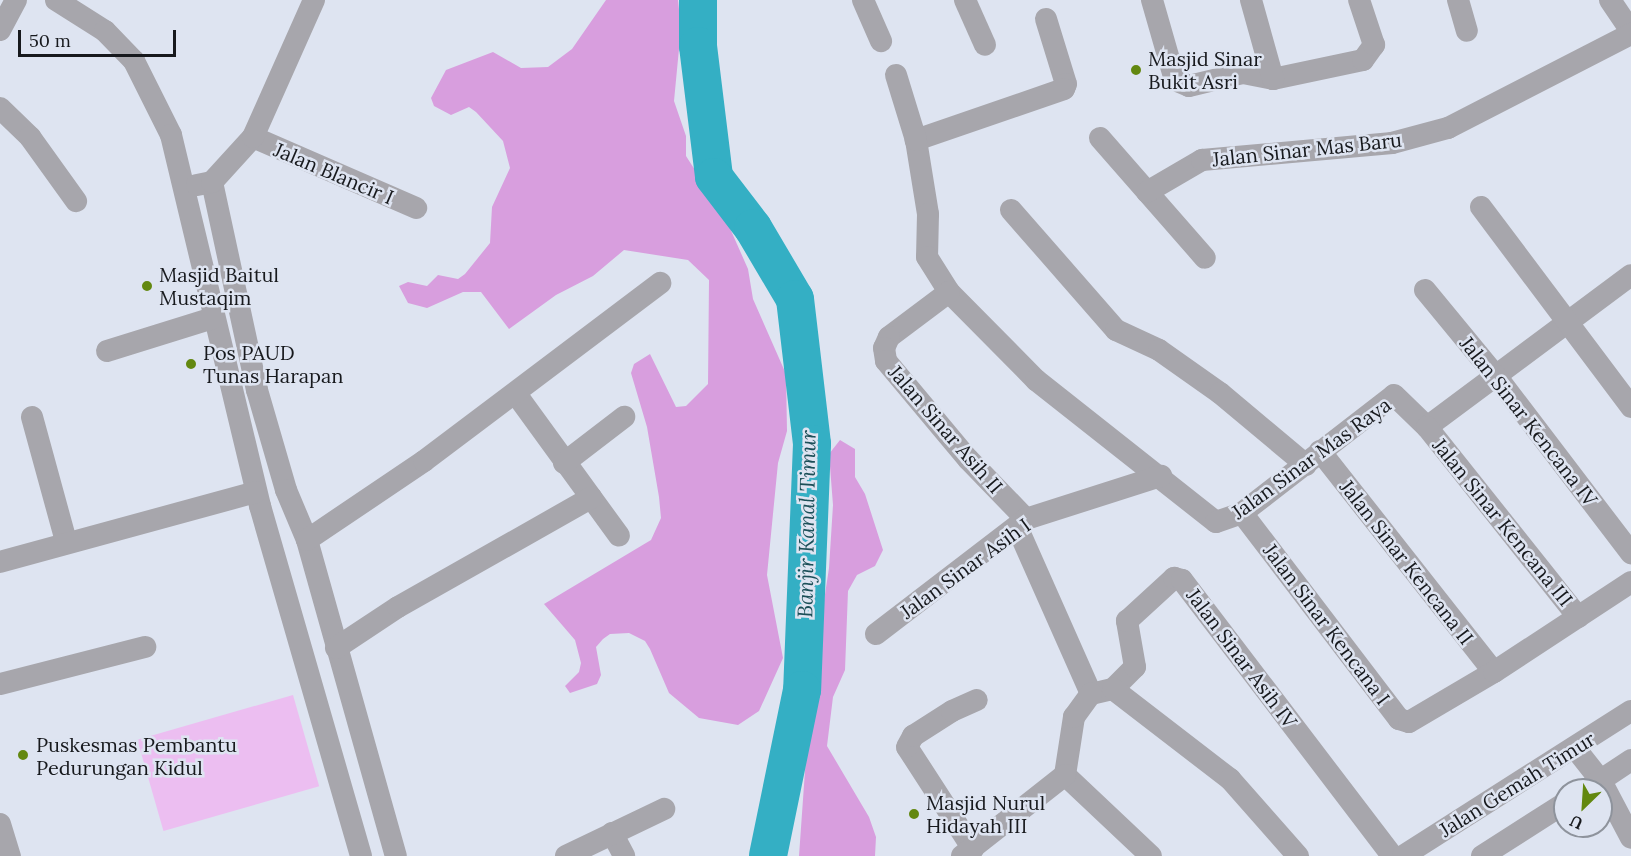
<!DOCTYPE html>
<html>
<head>
<meta charset="utf-8">
<style>
	body { margin:0 }
	#map { position:relative; width:1631px; height:856px; overflow:hidden; background:#dee4f1; font-family:Lora,serif }
	div>[style] { position:absolute }
	.green>* { inset:0; background:#ecbef1; transform-origin:0 0 }
	.forest>* { inset:0; background:#d89ede }
	.river>* { height:38px; margin:-19px; padding:0 19px; transform-origin:19px; border-radius:19px; background:#34afc4 }
	.minor>* { height:22px; margin:-11px; padding:0 11px; transform-origin:11px; border-radius:11px; background:#a7a6ac }
	.dots>* { width:16px; height:16px; translate:-50% -50%; box-sizing:border-box; border:3px solid #dee4f1; border-radius:50% }
	span { translate:-50% -50%; white-space:nowrap; text-align:center; line-height:1.15; -webkit-text-stroke:5px #dee4f1; paint-order:stroke }
	.poi-label { font-size:20px; color:#17191d }
	.left { translate:0 -50%; text-align:left }
	.street-label { font-size:20px; color:#17191d }
	.water-label { font-size:21px; color:#1c4f58; font-style:italic }
	.north { position:absolute; left:1553px; top:778px; width:60px; height:60px; box-sizing:border-box; background:#dee4f1; border:2px solid #8e939c; border-radius:50%; rotate:205deg; font-size:16px; font-weight:700; line-height:24px; text-align:center; color:#17191d }
	.north::after { content:''; display:block; margin:auto; width:21px; height:27px; background:#638810; clip-path:polygon(50% 0,100% 100%,50% 72%,0 100%) }
	.scale { position:absolute; left:18px; top:30px; width:158px; height:27px; box-sizing:border-box; border:3px solid #17191d; border-top:0; padding-left:8px; font-size:18px; line-height:21px; white-space:nowrap; color:#17191d; -webkit-text-stroke:4px #dee4f1; paint-order:stroke }
</style>
</head>
<body>
<div id="map">
	<div class="green">
		<i style="left:293px;top:695px;width:95px;height:162px;rotate:74deg"></i>
	</div>
	<div class="forest">
		<i style="clip-path:polygon(606px 0,678px 0,681px 28px,674px 101px,686px 136px,686px 156px,725px 217px,748px 269px,753px 299px,786px 374px,787px 431px,778px 463px,767px 575px,783px 658px,759px 711px,738px 725px,699px 718px,669px 693px,650px 649px,645px 641px,629px 633px,610px 634px,603px 639px,596px 647px,601px 675px,597px 684px,570px 693px,565px 686px,579px 672px,581px 663px,575px 640px,544px 604px,651px 540px,661px 518px,659px 497px,647px 427px,631px 373px,634px 364px,650px 354px,676px 407px,686px 406px,708px 384px,709px 280px,688px 260px,624px 250px,593px 276px,556px 295px,509px 329px,481px 292px,463px 292px,427px 308px,408px 303px,399px 286px,408px 282px,427px 286px,438px 275px,458px 279px,465px 274px,490px 243px,492px 207px,510px 168px,503px 141px,476px 112px,469px 107px,451px 115px,434px 106px,431px 98px,446px 70px,493px 52px,521px 68px,548px 67px,572px 49px)"></i>
		<i style="clip-path:polygon(840px 440px,855px 449px,855px 477px,865px 494px,883px 550px,875px 566px,857px 575px,848px 591px,845px 670px,833px 697px,827px 746px,869px 817px,876px 837px,875px 856px,799px 856px,811px 686px,829px 568px,833px 505px,829px 454px)"></i>
	</div>
	<div class="river">
		<i style="left:698px;top:0;width:46px;rotate:90deg"></i>
		<i style="left:698px;top:46px;width:132px;rotate:83deg"></i>
		<i style="left:714px;top:177px;width:64px;rotate:52.6deg"></i>
		<i style="left:753px;top:228px;width:82px;rotate:59.4deg"></i>
		<i style="left:795px;top:299px;width:146px;rotate:83.3deg"></i>
		<i style="left:812px;top:444px;width:246px;rotate:92.3deg"></i>
		<i style="left:802px;top:690px;width:169px;rotate:101.6deg"></i>
	</div>
	<div class="minor">
		<i style="left:56px;top:0;width:58px;rotate:32.3deg"></i>
		<i style="left:105px;top:31px;width:42px;rotate:46deg"></i>
		<i style="left:134px;top:61px;width:83px;rotate:63.4deg"></i>
		<i style="left:171px;top:135px;width:382px;rotate:76.5deg"></i>
		<i style="left:260px;top:506px;width:364px;rotate:73.9deg"></i>
		<i style="left:863px;top:0;width:45px;rotate:66.3deg"></i>
		<i style="left:965px;top:0;width:49px;rotate:66deg"></i>
		<i style="left:1152px;top:0;width:83px;rotate:74deg"></i>
		<i style="left:1175px;top:80px;width:15px;rotate:23deg"></i>
		<i style="left:1189px;top:86px;width:56px;rotate:-13.5deg"></i>
		<i style="left:1243px;top:73px;width:31px;rotate:11deg"></i>
		<i style="left:1273px;top:79px;width:92px;rotate:-11.9deg"></i>
		<i style="left:1363px;top:60px;width:19px;rotate:-54deg"></i>
		<i style="left:1374px;top:45px;width:47px;rotate:-108.4deg"></i>
		<i style="left:1251px;top:0;width:82px;rotate:74.4deg"></i>
		<i style="left:1458px;top:0;width:32px;rotate:74deg"></i>
		<i style="left:1610px;top:0;width:37px;rotate:56deg"></i>
		<i style="left:1046px;top:19px;width:68px;rotate:72.9deg"></i>
		<i style="left:1066px;top:84px;width:5px;rotate:112deg"></i>
		<i style="left:1064px;top:89px;width:157px;rotate:161deg"></i>
		<i style="left:916px;top:140px;width:75px;rotate:80.8deg"></i>
		<i style="left:928px;top:214px;width:43px;rotate:91.3deg"></i>
		<i style="left:927px;top:257px;width:41px;rotate:57.8deg"></i>
		<i style="left:949px;top:292px;width:124px;rotate:45.3deg"></i>
		<i style="left:1036px;top:380px;width:229px;rotate:38.3deg"></i>
		<i style="left:1216px;top:522px;width:28px;rotate:-19deg"></i>
		<i style="left:1242px;top:513px;width:192px;rotate:-37.8deg"></i>
		<i style="left:1394px;top:395px;width:46px;rotate:44.1deg"></i>
		<i style="left:1427px;top:427px;width:254px;rotate:-36.7deg"></i>
		<i style="left:0;top:30px;width:34px;rotate:-62deg"></i>
		<i style="left:896px;top:75px;width:68px;rotate:72.9deg"></i>
		<i style="left:0;top:108px;width:42px;rotate:44deg"></i>
		<i style="left:30px;top:137px;width:79px;rotate:54.3deg"></i>
		<i style="left:253px;top:137px;width:178px;rotate:23.5deg"></i>
		<i style="left:1100px;top:138px;width:159px;rotate:48.8deg"></i>
		<i style="left:212px;top:182px;width:213px;rotate:77.8deg"></i>
		<i style="left:257px;top:390px;width:104px;rotate:73.8deg"></i>
		<i style="left:286px;top:490px;width:54px;rotate:67.2deg"></i>
		<i style="left:307px;top:540px;width:328px;rotate:74.3deg"></i>
		<i style="left:197px;top:185px;width:15px;rotate:-11deg"></i>
		<i style="left:212px;top:182px;width:61px;rotate:-47.7deg"></i>
		<i style="left:253px;top:137px;width:150px;rotate:-66deg"></i>
		<i style="left:1147px;top:192px;width:64px;rotate:-30.2deg"></i>
		<i style="left:1202px;top:160px;width:191px;rotate:-5.1deg"></i>
		<i style="left:1392px;top:143px;width:58px;rotate:-15deg"></i>
		<i style="left:1448px;top:128px;width:206px;rotate:-27.2deg"></i>
		<i style="left:1481px;top:207px;width:250px;rotate:53.1deg"></i>
		<i style="left:1011px;top:210px;width:159px;rotate:48.8deg"></i>
		<i style="left:1116px;top:330px;width:47px;rotate:24.9deg"></i>
		<i style="left:1159px;top:350px;width:75px;rotate:35.2deg"></i>
		<i style="left:1220px;top:393px;width:112px;rotate:39.9deg"></i>
		<i style="left:1425px;top:290px;width:112px;rotate:50.5deg"></i>
		<i style="left:1496px;top:376px;width:223px;rotate:52.7deg"></i>
		<i style="left:949px;top:292px;width:75px;rotate:143.1deg"></i>
		<i style="left:889px;top:337px;width:12px;rotate:114deg"></i>
		<i style="left:884px;top:348px;width:13px;rotate:81deg"></i>
		<i style="left:886px;top:361px;width:128px;rotate:50.1deg"></i>
		<i style="left:968px;top:459px;width:83px;rotate:46deg"></i>
		<i style="left:107px;top:351px;width:111px;rotate:-17.3deg"></i>
		<i style="left:516px;top:394px;width:175px;rotate:54deg"></i>
		<i style="left:32px;top:417px;width:129px;rotate:74.7deg"></i>
		<i style="left:1427px;top:427px;width:243px;rotate:51.5deg"></i>
		<i style="left:1320px;top:451px;width:281px;rotate:51.8deg"></i>
		<i style="left:564px;top:463px;width:76px;rotate:-37.5deg"></i>
		<i style="left:1242px;top:513px;width:259px;rotate:52.7deg"></i>
		<i style="left:1399px;top:719px;width:10px;rotate:17deg"></i>
		<i style="left:1409px;top:722px;width:99px;rotate:-30.5deg"></i>
		<i style="left:1494px;top:672px;width:164px;rotate:-33.3deg"></i>
		<i style="left:1018px;top:529px;width:180px;rotate:66.1deg"></i>
		<i style="left:307px;top:540px;width:141px;rotate:-34deg"></i>
		<i style="left:424px;top:461px;width:296px;rotate:-37deg"></i>
		<i style="left:0;top:562px;width:265px;rotate:-15.3deg"></i>
		<i style="left:876px;top:634px;width:189px;rotate:-37.5deg"></i>
		<i style="left:1026px;top:519px;width:142px;rotate:-17.7deg"></i>
		<i style="left:336px;top:648px;width:74px;rotate:-33.5deg"></i>
		<i style="left:398px;top:607px;width:222px;rotate:-29.5deg"></i>
		<i style="left:0;top:684px;width:150px;rotate:-14.3deg"></i>
		<i style="left:1113px;top:689px;width:31px;rotate:-45deg"></i>
		<i style="left:1135px;top:667px;width:47px;rotate:-99.9deg"></i>
		<i style="left:1127px;top:621px;width:64px;rotate:-42.5deg"></i>
		<i style="left:1174px;top:578px;width:8px;rotate:14deg"></i>
		<i style="left:1182px;top:580px;width:347px;rotate:52.7deg"></i>
		<i style="left:1091px;top:694px;width:23px;rotate:-13deg"></i>
		<i style="left:1113px;top:689px;width:148px;rotate:37.6deg"></i>
		<i style="left:1230px;top:779px;width:103px;rotate:48.6deg"></i>
		<i style="left:1575px;top:748px;width:42px;rotate:51.8deg"></i>
		<i style="left:1601px;top:781px;width:64px;rotate:62.2deg"></i>
		<i style="left:1065px;top:775px;width:118px;rotate:43.3deg"></i>
		<i style="left:1065px;top:775px;width:59px;rotate:-81.2deg"></i>
		<i style="left:1074px;top:717px;width:29px;rotate:-54deg"></i>
		<i style="left:1586px;top:790px;width:54px;rotate:-33.7deg"></i>
		<i style="left:0;top:824px;width:34px;rotate:73deg"></i>
		<i style="left:612px;top:833px;width:26px;rotate:62deg"></i>
		<i style="left:973px;top:849px;width:121px;rotate:-122.9deg"></i>
		<i style="left:907px;top:747px;width:13px;rotate:-61deg"></i>
		<i style="left:913px;top:736px;width:46px;rotate:-32.7deg"></i>
		<i style="left:952px;top:711px;width:27px;rotate:-24deg"></i>
		<i style="left:566px;top:856px;width:109px;rotate:-25.6deg"></i>
		<i style="left:962px;top:856px;width:131px;rotate:-38.2deg"></i>
		<i style="left:1403px;top:856px;width:270px;rotate:-32.5deg"></i>
		<i style="left:1482px;top:856px;width:98px;rotate:-32.6deg"></i>
	</div>
	<div class="dots">
		<i style="left:1136px;top:70px;background:#638810"></i>
		<i style="left:147px;top:286px;background:#638810"></i>
		<i style="left:191px;top:364px;background:#638810"></i>
		<i style="left:23px;top:755px;background:#638810"></i>
		<i style="left:914px;top:814px;background:#638810"></i>
	</div>
	<div class="poi-label">
		<span class="left" style="left:1148px;top:70px">Masjid Sinar<br>Bukit Asri</span>
		<span class="left" style="left:159px;top:286px">Masjid Baitul<br>Mustaqim</span>
		<span class="left" style="left:203px;top:364px">Pos PAUD<br>Tunas Harapan</span>
		<span class="left" style="left:36px;top:756px">Puskesmas Pembantu<br>Pedurungan Kidul</span>
		<span class="left" style="left:926px;top:814px">Masjid Nurul<br>Hidayah III</span>
	</div>
	<div class="street-label">
		<span style="left:1307px;top:149px;rotate:-6deg">Jalan Sinar Mas Baru</span>
		<span style="left:334px;top:173px;rotate:23deg">Jalan Blancir I</span>
		<span style="left:1529px;top:421px;rotate:52deg">Jalan Sinar Kencana IV</span>
		<span style="left:946px;top:429px;rotate:49deg">Jalan Sinar Asih II</span>
		<span style="left:1311px;top:458px;rotate:-36deg">Jalan Sinar Mas Raya</span>
		<span style="left:1503px;top:522px;rotate:51deg">Jalan Sinar Kencana III</span>
		<span style="left:1407px;top:562px;rotate:52deg">Jalan Sinar Kencana II</span>
		<span style="left:965px;top:568px;rotate:-36deg">Jalan Sinar Asih I</span>
		<span style="left:1327px;top:624px;rotate:53deg">Jalan Sinar Kencana I</span>
		<span style="left:1242px;top:658px;rotate:53deg">Jalan Sinar Asih IV</span>
		<span style="left:1517px;top:784px;rotate:-32deg">Jalan Gemah Timur</span>
	</div>
	<div class="water-label">
		<span style="left:807px;top:524px;rotate:-89deg">Banjir Kanal Timur</span>
	</div>
	<div class="north">U</div>
	<div class="scale">50 m</div>
</div>
</body>
</html>
